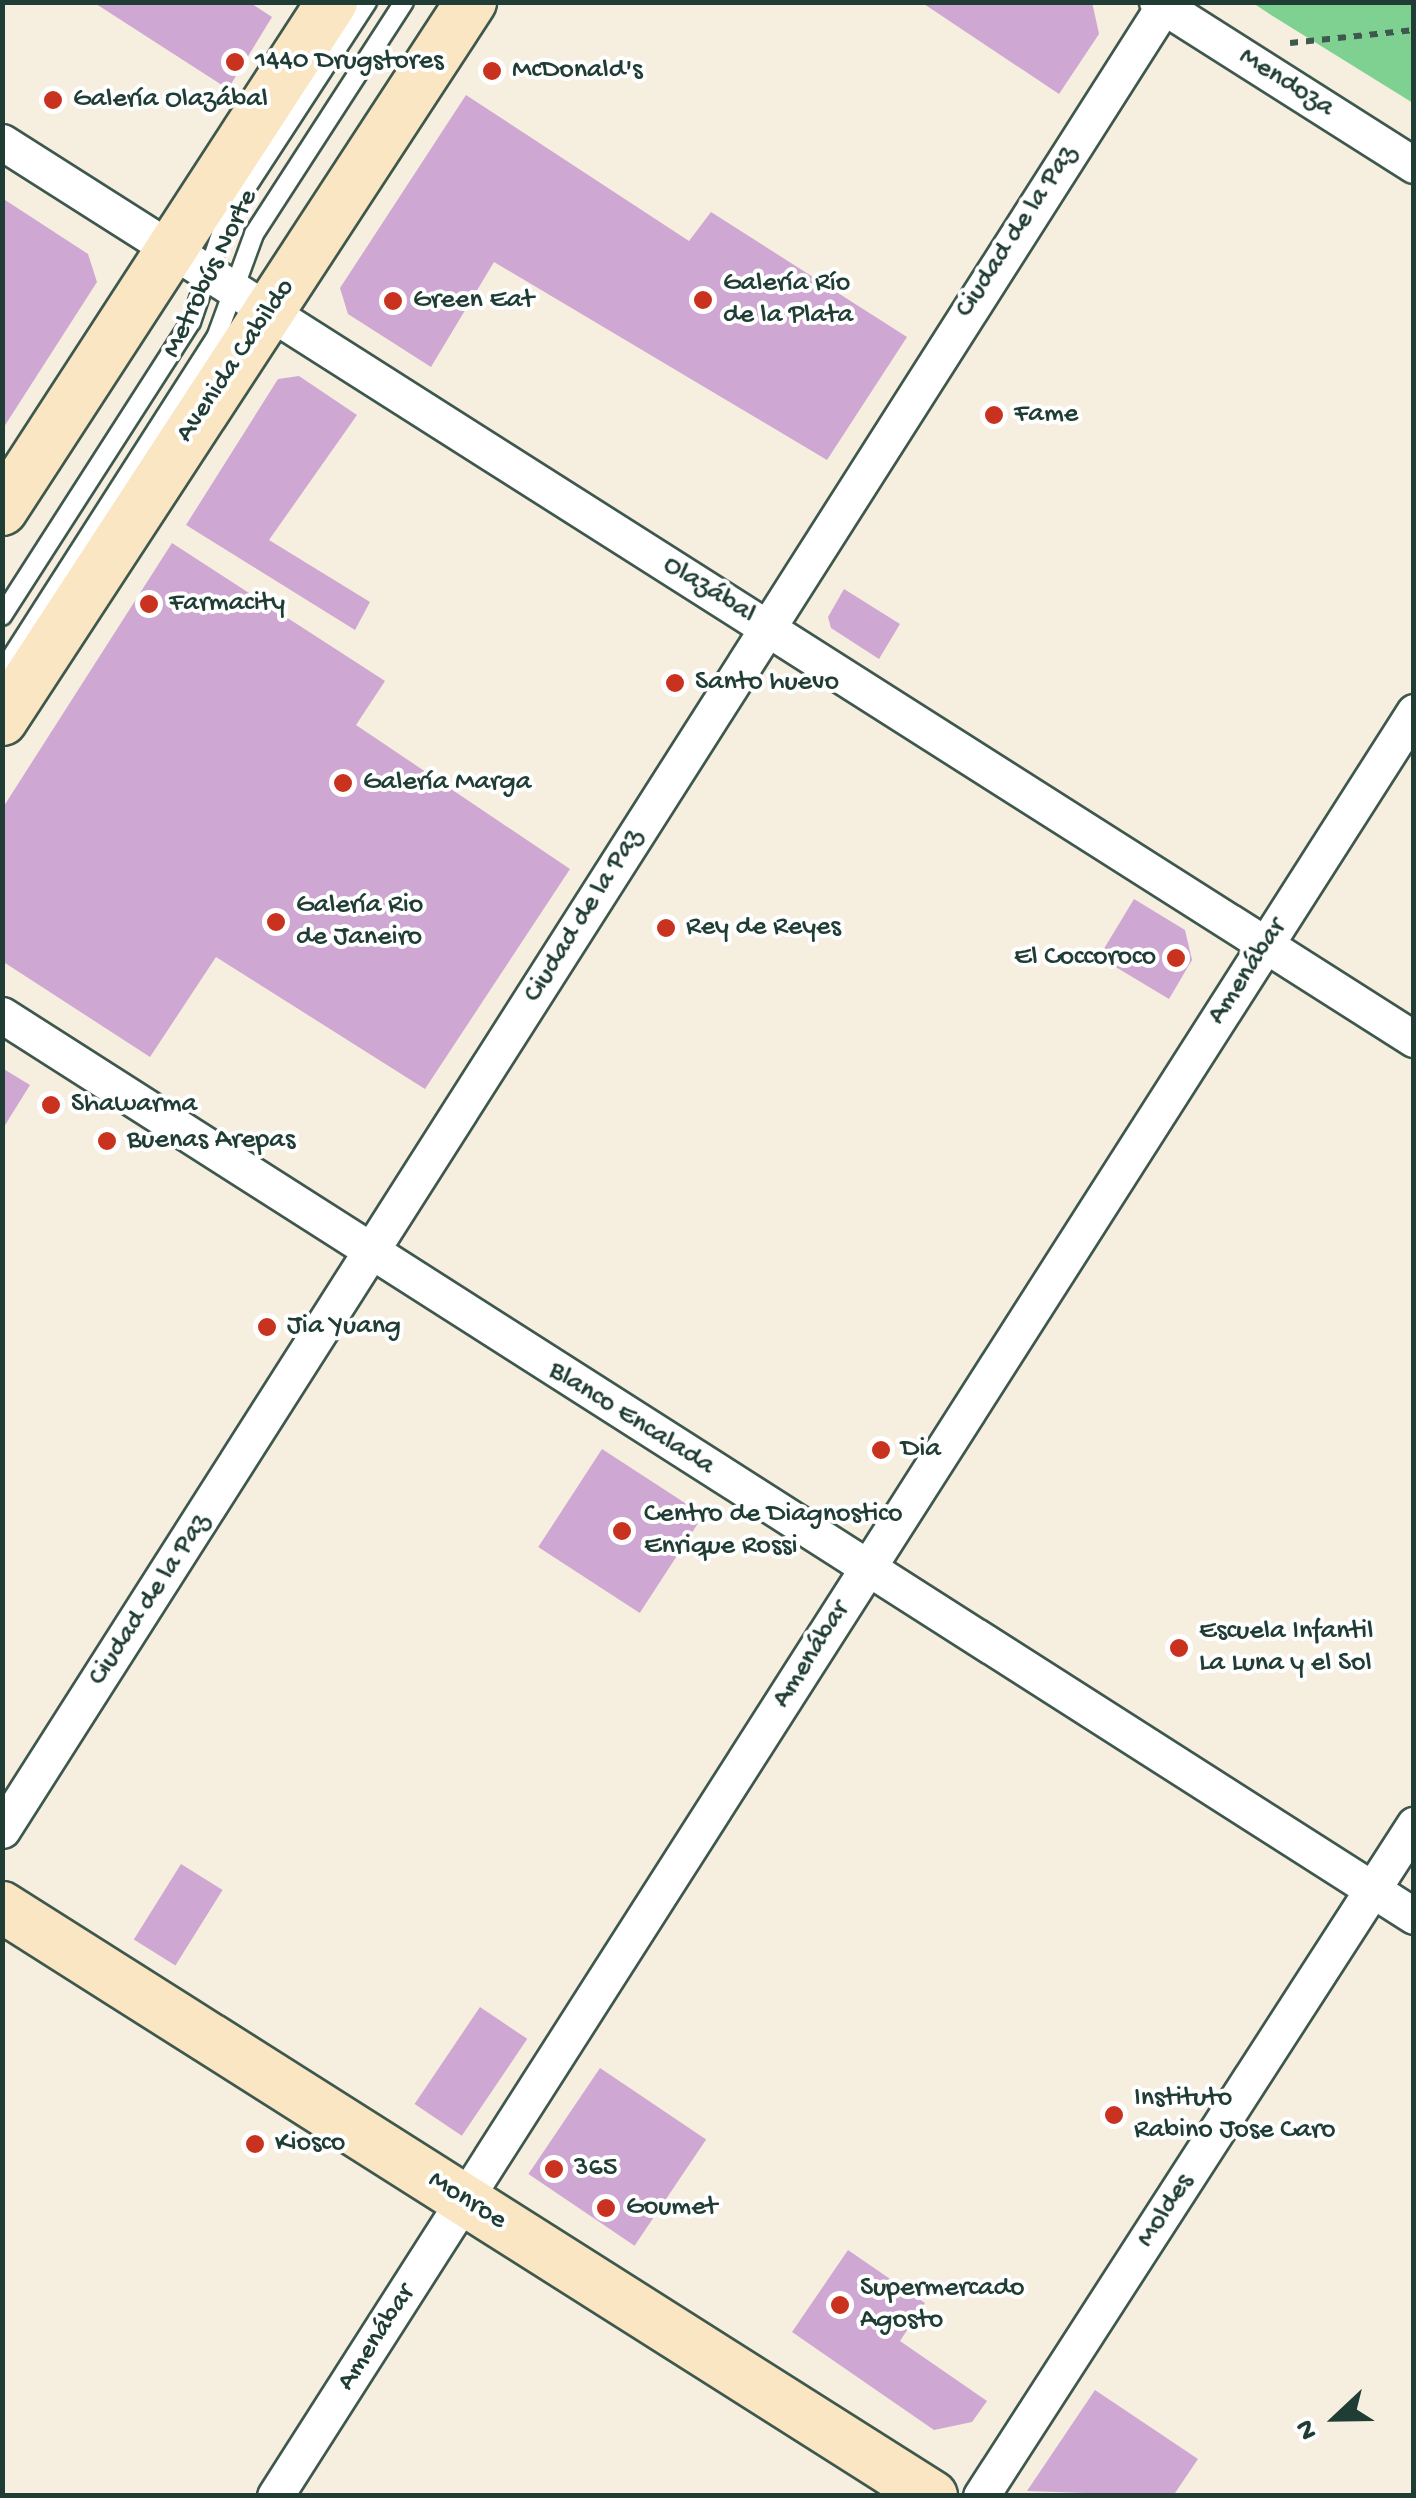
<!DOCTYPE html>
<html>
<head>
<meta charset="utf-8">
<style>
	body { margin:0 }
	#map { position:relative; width:1416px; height:2498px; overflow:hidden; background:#f6efdf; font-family:"Gochi Hand",sans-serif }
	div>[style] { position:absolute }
	.green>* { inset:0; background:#7fd192 }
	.building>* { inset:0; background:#cfa7d3; transform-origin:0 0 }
	.path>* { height:6px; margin-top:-3px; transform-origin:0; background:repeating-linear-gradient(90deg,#3f584e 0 8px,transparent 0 16px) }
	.roads { filter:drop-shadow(2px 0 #3f584e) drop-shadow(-2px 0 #3f584e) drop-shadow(0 2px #3f584e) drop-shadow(0 -2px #3f584e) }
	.service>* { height:18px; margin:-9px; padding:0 9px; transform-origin:9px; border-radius:9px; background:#fff }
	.minor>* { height:35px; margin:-17.5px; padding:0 17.5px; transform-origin:17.5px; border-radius:17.5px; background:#fff }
	.secondary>* { height:50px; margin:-25px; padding:0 25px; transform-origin:25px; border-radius:25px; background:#fbe6c4 }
	.dots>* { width:28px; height:28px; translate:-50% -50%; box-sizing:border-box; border:5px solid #fff; border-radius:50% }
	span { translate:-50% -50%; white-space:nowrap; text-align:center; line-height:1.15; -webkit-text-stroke:8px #fff; paint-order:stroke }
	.poi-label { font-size:28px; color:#1f3d34 }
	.left { translate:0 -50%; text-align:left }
	.right { translate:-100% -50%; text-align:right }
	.street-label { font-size:28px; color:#1f3d34 }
	.frame { position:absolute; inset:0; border:5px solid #1f3d34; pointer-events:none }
	.north { position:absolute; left:1286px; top:2368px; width:100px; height:100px; -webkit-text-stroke:8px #fff; paint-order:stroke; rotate:248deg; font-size:28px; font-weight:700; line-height:40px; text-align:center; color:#1f3d34 }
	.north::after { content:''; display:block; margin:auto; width:35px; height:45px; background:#1f3d34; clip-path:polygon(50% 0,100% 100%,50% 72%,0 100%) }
</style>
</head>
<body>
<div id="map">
	<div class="green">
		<i style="clip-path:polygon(1253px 3px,1413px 3px,1413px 103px,1271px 15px)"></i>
	</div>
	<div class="building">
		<i style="clip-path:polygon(93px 2px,249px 2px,272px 17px,228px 89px)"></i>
		<i style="clip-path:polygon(921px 2px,1092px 2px,1099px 34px,1059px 94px)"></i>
		<i style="clip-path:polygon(466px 95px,689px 241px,711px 212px,907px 337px,827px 460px,494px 262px,431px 367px,348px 314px,340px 288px)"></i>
		<i style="clip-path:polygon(2px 198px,88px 254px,97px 282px,2px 430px)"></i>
		<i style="clip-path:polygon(299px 376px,357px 415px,269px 540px,370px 602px,355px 630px,186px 525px,278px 379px)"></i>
		<i style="clip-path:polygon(172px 543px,385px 681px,356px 725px,570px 869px,425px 1089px,216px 957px,150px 1057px,2px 961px,2px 809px)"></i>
		<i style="clip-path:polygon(844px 589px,900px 624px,879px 659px,831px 628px,828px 617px)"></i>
		<i style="clip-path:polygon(1134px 899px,1185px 930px,1192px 960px,1169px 999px,1099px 957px)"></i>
		<i style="clip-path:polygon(2px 1068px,30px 1085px,2px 1130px)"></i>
		<i style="left:602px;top:1449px;width:121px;height:117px;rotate:33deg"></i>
		<i style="left:181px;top:1864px;width:49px;height:89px;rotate:32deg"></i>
		<i style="left:480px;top:2007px;width:57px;height:117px;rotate:34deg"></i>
		<i style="left:600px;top:2068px;width:128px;height:128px;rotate:34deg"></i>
		<i style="clip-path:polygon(848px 2250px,925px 2303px,900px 2341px,987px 2401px,972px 2422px,934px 2430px,792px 2332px)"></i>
		<i style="clip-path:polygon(1095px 2390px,1198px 2459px,1173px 2496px,1027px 2491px)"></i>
	</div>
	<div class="path">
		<i style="left:1290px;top:43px;width:125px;rotate:-6deg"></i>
	</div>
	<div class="roads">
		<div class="service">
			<i style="left:2px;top:616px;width:350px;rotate:-57.3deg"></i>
			<i style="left:191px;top:322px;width:111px;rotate:-71.1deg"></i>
			<i style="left:227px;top:217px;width:257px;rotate:-56.9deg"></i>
			<i style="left:2px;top:672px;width:397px;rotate:-57.4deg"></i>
			<i style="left:216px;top:338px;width:111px;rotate:-69.9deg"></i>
			<i style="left:254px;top:234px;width:276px;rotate:-57.1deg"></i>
		</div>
		<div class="minor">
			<i style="left:1157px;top:2px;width:304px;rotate:32.4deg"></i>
			<i style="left:2px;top:142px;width:1673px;rotate:32.43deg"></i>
			<i style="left:2px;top:1015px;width:1675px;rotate:32.54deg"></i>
			<i style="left:2px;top:1830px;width:2167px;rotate:-57.51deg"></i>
			<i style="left:275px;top:2496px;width:2117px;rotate:-57.44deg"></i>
			<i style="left:981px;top:2496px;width:799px;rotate:-57.17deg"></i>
		</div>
		<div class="secondary">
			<i style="left:2px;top:510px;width:606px;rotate:-56.99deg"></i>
			<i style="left:2px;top:720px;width:858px;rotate:-56.85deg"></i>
			<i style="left:2px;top:1907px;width:1101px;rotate:32.35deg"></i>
		</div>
	</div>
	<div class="dots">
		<i style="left:235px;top:62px;background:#c8321e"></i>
		<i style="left:492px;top:71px;background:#c8321e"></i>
		<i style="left:53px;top:100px;background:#c8321e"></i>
		<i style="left:703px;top:300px;background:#c8321e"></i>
		<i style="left:393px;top:301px;background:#c8321e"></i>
		<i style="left:994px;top:415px;background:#c8321e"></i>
		<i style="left:149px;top:604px;background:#c8321e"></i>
		<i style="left:675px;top:683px;background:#c8321e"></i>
		<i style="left:343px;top:783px;background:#c8321e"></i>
		<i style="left:276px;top:922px;background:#c8321e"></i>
		<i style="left:666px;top:928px;background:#c8321e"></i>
		<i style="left:1176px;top:958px;background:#c8321e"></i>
		<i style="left:51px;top:1105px;background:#c8321e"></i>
		<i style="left:107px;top:1141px;background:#c8321e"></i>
		<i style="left:267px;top:1327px;background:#c8321e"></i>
		<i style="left:881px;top:1450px;background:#c8321e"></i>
		<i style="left:622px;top:1531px;background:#c8321e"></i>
		<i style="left:1179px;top:1648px;background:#c8321e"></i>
		<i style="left:1114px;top:2115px;background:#c8321e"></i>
		<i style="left:255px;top:2144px;background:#c8321e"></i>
		<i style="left:554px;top:2169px;background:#c8321e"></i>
		<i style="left:606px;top:2208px;background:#c8321e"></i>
		<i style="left:840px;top:2305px;background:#c8321e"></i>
	</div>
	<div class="poi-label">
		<span class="left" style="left:255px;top:62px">1440 Drugstores</span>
		<span class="left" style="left:512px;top:71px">McDonald's</span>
		<span class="left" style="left:73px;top:100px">Galería Olazábal</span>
		<span class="left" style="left:723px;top:300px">Galería Río<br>de la Plata</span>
		<span class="left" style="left:413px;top:301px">Green Eat</span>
		<span class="left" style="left:1014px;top:415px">Fame</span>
		<span class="left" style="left:169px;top:604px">Farmacity</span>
		<span class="left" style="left:695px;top:683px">Santo huevo</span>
		<span class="left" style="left:363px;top:783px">Galería Marga</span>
		<span class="left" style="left:296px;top:922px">Galería Rio<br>de Janeiro</span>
		<span class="left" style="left:686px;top:928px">Rey de Reyes</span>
		<span class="right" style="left:1156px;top:958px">El Coccoroco</span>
		<span class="left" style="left:71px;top:1105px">Shawarma</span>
		<span class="left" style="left:127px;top:1141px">Buenas Arepas</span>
		<span class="left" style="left:287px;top:1327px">Jia Yuang</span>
		<span class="left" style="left:901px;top:1450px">Dia</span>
		<span class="left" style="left:644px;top:1531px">Centro de Diagnostico<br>Enrique Rossi</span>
		<span class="left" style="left:1199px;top:1648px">Escuela Infantil<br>La Luna y el Sol</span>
		<span class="left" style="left:1134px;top:2115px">Instituto<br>Rabino Jose Caro</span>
		<span class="left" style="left:275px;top:2144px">Kiosco</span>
		<span class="left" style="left:574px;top:2169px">365</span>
		<span class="left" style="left:626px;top:2208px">Goumet</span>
		<span class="left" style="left:860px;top:2305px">Supermercado<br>Agosto</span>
	</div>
	<div class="street-label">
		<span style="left:1286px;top:83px;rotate:32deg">Mendoza</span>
		<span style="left:1017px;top:232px;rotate:-57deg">Ciudad de la Paz</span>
		<span style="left:211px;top:274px;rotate:-64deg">Metrobús Norte</span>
		<span style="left:236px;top:361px;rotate:-56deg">Avenida Cabildo</span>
		<span style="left:709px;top:590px;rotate:32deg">Olazábal</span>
		<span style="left:584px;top:916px;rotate:-58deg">Ciudad de la Paz</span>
		<span style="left:1248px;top:972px;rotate:-57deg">Amenábar</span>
		<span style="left:631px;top:1419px;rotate:32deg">Blanco Encalada</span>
		<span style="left:150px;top:1600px;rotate:-57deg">Ciudad de la Paz</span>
		<span style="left:812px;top:1655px;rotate:-58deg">Amenábar</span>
		<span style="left:467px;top:2201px;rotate:32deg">Monroe</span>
		<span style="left:1166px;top:2211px;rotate:-57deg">Moldes</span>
		<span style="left:377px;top:2338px;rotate:-57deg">Amenábar</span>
	</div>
	<div class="frame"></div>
	<div class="north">N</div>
</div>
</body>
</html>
